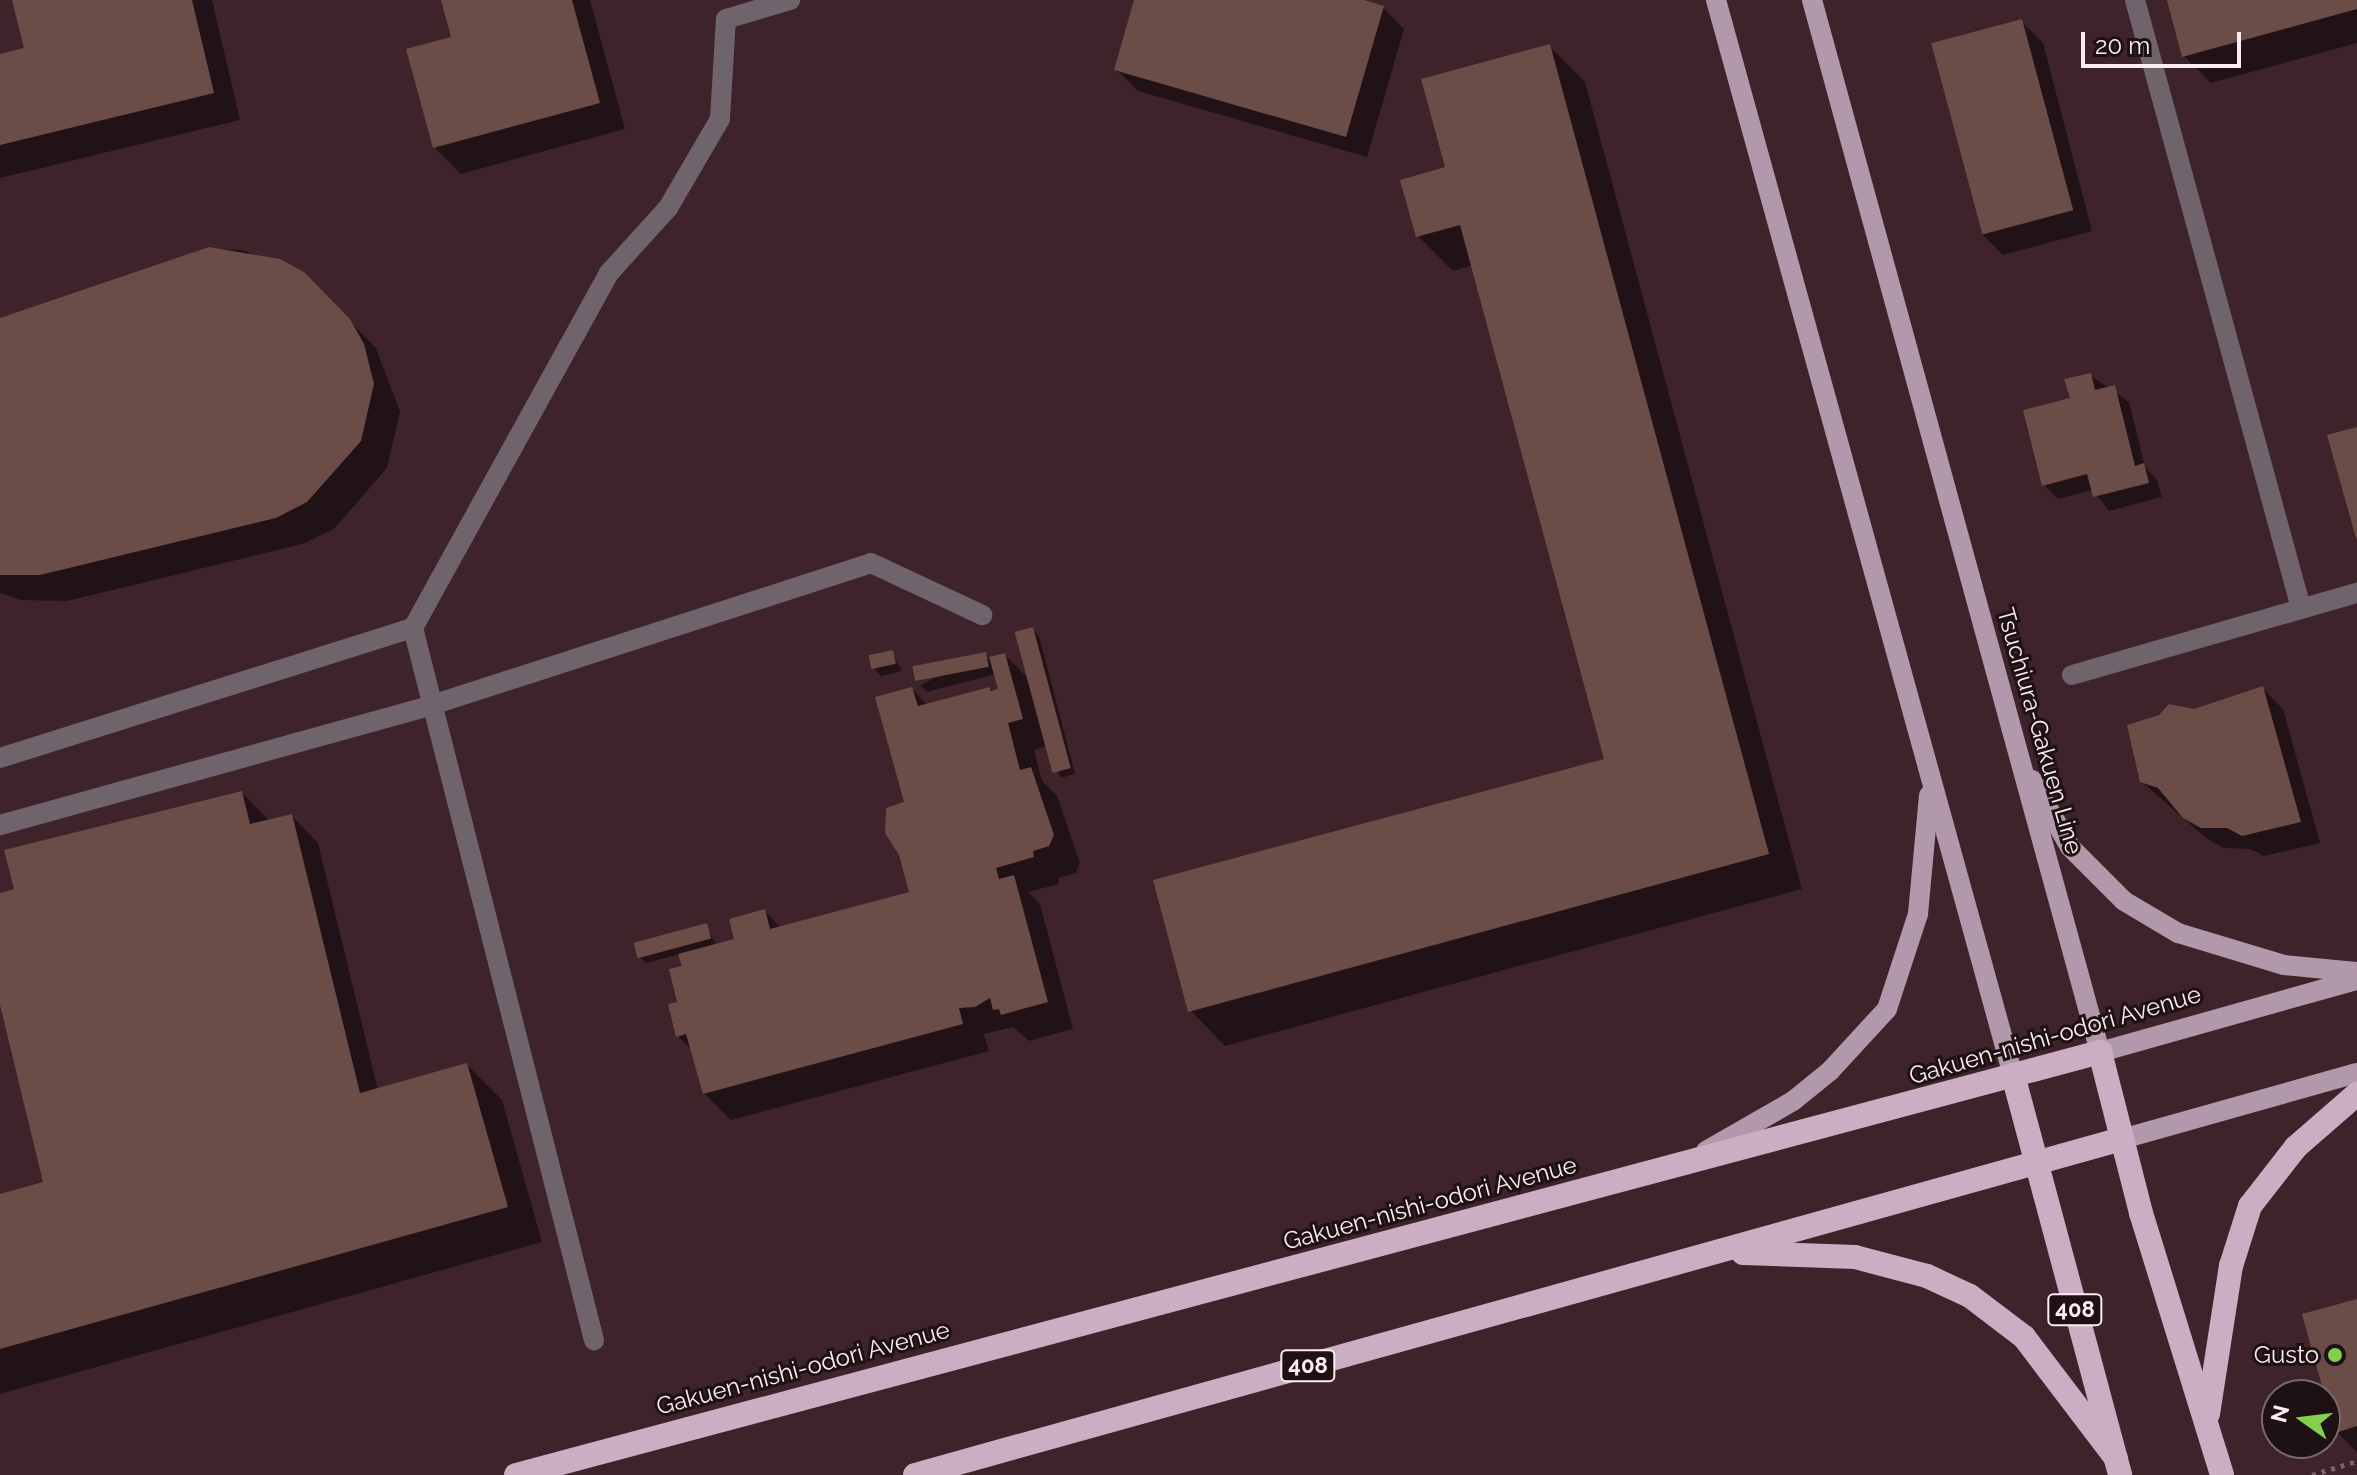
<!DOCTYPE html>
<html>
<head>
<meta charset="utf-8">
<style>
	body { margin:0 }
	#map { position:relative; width:2357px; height:1475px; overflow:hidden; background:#3f232b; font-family:Raleway,sans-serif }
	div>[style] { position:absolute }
	.shadow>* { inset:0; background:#0007 }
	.building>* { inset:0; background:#6b4c47; transform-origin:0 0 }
	.path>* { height:5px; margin-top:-2.5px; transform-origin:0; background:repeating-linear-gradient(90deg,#7b6369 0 4px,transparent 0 10px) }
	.minor>* { height:20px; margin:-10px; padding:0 10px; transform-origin:10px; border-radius:10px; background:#6f636c }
	.major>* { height:20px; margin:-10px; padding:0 10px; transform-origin:10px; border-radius:10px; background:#b199ab }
	.highway>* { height:24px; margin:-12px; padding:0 12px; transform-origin:12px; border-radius:12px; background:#cbaec4 }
	.dots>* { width:22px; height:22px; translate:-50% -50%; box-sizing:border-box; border:4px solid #1d1114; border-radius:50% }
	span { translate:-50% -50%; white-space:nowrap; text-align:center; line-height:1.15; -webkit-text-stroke:6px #1d1114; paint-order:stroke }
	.shield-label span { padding:2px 6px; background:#1d1114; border:2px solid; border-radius:6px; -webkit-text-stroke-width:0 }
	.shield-label { font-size:22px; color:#fdedf1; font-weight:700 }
	.street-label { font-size:24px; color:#fdedf1 }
	.poi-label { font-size:24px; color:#fdedf1 }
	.right { translate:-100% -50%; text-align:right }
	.north { position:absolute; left:2261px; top:1379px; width:80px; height:80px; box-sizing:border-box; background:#1d1114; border:2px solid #77696c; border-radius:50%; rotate:284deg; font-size:22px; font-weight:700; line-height:32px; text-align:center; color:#fdedf1 }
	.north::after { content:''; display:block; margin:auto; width:28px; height:36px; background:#84cf4d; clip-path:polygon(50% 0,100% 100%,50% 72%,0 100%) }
	.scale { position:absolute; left:2081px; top:32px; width:160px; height:36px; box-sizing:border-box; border:4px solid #fdedf1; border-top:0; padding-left:10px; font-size:24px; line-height:28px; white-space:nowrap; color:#fdedf1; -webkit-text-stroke:6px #1d1114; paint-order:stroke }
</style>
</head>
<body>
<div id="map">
	<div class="shadow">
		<i style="clip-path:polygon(14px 0,212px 0,240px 120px,0 178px,0 56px,26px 50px)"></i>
		<i style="clip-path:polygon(443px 0,590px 0,625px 129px,461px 174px,434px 147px,454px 38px)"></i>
		<i style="clip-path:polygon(1136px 0,1357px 0,1383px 8px,1404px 29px,1367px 157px,1138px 91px,1117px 70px)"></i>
		<i style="clip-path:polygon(2169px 0,2357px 0,2357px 43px,2211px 83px,2184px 56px)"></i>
		<i style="clip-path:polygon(2022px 22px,2043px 43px,2092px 231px,2003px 255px,1982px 234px)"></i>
		<i style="clip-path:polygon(1550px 47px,1585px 82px,1802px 889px,1225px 1046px,1190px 1010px,1607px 760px,1473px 265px,1453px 271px,1418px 236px,1447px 169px)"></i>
		<i style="clip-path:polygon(209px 249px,242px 250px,303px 274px,376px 348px,400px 412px,387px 468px,334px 529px,303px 544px,67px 601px,21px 600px,0 593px,0 320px)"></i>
		<i style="clip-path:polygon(2090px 375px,2129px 402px,2145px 467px,2157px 480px,2162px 497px,2109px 511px,2093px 490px,2058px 499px,2044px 485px,2072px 400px)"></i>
		<i style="clip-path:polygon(1032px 629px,1039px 636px,1075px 774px,1061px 778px,1047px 746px,1034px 750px,1042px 781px,1057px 796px,1080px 863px,1076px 873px,1058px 878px,1059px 884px,1028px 892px,1040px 904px,1073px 1029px,1029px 1041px,1013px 1027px,984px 1034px,989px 1051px,731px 1120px,704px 1093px,692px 1050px,678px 1036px,684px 967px,681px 954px,646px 963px,639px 957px,706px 926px,717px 946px,736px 940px,765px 911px,781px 928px,911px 893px,906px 804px,912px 689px,928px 706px,989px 689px,1001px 691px,996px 674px,927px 692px,920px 685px,985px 655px,989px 659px,1005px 655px,1030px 680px)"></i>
		<i style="clip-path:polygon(892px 652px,902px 671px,881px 676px,875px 670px)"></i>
		<i style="clip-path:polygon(2262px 688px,2283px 709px,2320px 843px,2264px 856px,2250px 849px,2224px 848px,2207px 839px,2141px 781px)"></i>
		<i style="clip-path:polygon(242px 793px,269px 820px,292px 816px,318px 843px,378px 1090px,467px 1065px,502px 1100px,542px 1242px,0 1394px,0 1196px,45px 1184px,0 996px,0 895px)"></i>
		<i style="clip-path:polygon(2357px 1302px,2357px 1452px,2337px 1432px)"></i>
	</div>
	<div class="building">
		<i style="clip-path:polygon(12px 0,192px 0,214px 93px,0 145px,0 54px,24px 48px)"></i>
		<i style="clip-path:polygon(441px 0,572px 0,600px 103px,433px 148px,406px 49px,451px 37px)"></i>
		<i style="clip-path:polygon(1134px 0,1364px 0,1384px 6px,1346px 137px,1114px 70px)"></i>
		<i style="clip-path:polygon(2167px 0,2357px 0,2357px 9px,2182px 57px)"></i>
		<i style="left:2022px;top:19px;width:198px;height:94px;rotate:75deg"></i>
		<i style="clip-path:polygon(1550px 44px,1769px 854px,1188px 1012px,1153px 880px,1604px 759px,1460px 225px,1416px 237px,1400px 180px,1445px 167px,1421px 79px)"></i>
		<i style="clip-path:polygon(209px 247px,280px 259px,304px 272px,350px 319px,364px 344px,374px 384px,361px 441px,307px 502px,276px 518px,40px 575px,0 575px,0 318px)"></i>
		<i style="clip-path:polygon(2091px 373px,2095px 390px,2115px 385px,2135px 466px,2144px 463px,2149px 483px,2093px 497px,2087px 474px,2042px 486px,2023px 410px,2070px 398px,2064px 379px)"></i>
		<i style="clip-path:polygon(2357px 427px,2357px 538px,2356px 538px,2327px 435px)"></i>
		<i style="left:1033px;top:627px;width:146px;height:19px;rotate:75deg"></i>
		<i style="left:893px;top:650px;width:14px;height:25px;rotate:78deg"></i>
		<i style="left:986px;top:652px;width:15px;height:75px;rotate:79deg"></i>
		<i style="clip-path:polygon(1005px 653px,1023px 719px,1008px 723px,1020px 770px,1031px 767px,1054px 835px,1049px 846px,1033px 851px,1034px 857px,996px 868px,999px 879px,1014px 875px,1048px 1002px,1001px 1015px,999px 1009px,993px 1010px,990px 998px,975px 1007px,959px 1008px,963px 1024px,703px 1094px,686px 1034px,676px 1037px,668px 1004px,677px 1002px,669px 969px,682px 966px,678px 954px,734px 939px,729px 919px,765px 909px,770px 929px,909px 892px,899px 855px,885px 833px,886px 808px,904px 802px,875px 697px,912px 687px,918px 706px,990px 687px,990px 691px,998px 689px,989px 657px)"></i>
		<i style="clip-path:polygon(2263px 686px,2301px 822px,2242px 836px,2227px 828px,2201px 828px,2183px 818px,2158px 788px,2140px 782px,2127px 725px,2159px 715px,2169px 704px,2194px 709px)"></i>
		<i style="clip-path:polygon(242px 791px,250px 824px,292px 814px,360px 1093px,467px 1063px,508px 1207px,0 1349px,0 1194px,43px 1182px,0 1005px,0 893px,14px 889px,4px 850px)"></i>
		<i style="left:707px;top:923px;width:16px;height:76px;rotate:75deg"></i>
		<i style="clip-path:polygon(2357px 1299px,2357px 1426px,2335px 1433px,2302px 1314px)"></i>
	</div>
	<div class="path">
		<i style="left:2312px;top:1475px;width:47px;rotate:-17.3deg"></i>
	</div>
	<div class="minor">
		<i style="left:2135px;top:0;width:630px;rotate:74.73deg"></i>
		<i style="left:413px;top:628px;width:735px;rotate:75.74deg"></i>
		<i style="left:2072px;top:675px;width:297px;rotate:-16.1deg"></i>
		<i style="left:0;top:758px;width:433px;rotate:-17.5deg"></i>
		<i style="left:413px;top:628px;width:406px;rotate:-61.1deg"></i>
		<i style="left:609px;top:273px;width:88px;rotate:-47.8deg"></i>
		<i style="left:668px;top:208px;width:103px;rotate:-59.7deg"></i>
		<i style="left:720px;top:119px;width:100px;rotate:-86.6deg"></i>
		<i style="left:726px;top:19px;width:67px;rotate:-16.5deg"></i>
		<i style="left:0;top:825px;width:448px;rotate:-15.5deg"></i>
		<i style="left:432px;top:705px;width:461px;rotate:-17.9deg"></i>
		<i style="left:871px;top:563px;width:123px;rotate:25.1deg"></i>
	</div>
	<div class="major">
		<i style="left:1716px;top:0;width:1115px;rotate:74.56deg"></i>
		<i style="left:1812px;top:0;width:1091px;rotate:74.69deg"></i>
		<i style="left:2100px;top:1052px;width:267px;rotate:-15.7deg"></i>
		<i style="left:2032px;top:780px;width:77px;rotate:60.4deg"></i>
		<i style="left:2070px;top:847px;width:76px;rotate:45deg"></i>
		<i style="left:2124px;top:901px;width:63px;rotate:30.7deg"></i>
		<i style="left:2178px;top:933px;width:111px;rotate:16.8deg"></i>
		<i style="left:2284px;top:965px;width:73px;rotate:5.5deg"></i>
		<i style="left:2122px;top:1139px;width:244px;rotate:-15.7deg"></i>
		<i style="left:1706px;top:1151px;width:100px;rotate:-29.9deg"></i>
		<i style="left:1793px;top:1101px;width:48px;rotate:-39deg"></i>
		<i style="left:1830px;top:1071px;width:84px;rotate:-47.4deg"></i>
		<i style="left:1887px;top:1009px;width:100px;rotate:-71.9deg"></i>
		<i style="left:1918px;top:914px;width:119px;rotate:-84.7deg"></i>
	</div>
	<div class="highway">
		<i style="left:2013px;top:1075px;width:414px;rotate:75deg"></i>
		<i style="left:1743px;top:1253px;width:112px;rotate:2deg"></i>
		<i style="left:1855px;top:1257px;width:74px;rotate:14.8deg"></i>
		<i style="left:1927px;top:1276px;width:47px;rotate:24.9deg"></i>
		<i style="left:1970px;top:1296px;width:68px;rotate:37.2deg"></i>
		<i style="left:2024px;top:1337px;width:152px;rotate:52.8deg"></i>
		<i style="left:2208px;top:1414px;width:150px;rotate:-81.2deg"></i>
		<i style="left:2231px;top:1266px;width:63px;rotate:-72.4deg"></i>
		<i style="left:2250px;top:1206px;width:75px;rotate:-52.1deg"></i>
		<i style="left:2296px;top:1147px;width:81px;rotate:-41deg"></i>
		<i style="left:516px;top:1475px;width:1640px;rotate:-14.95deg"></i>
		<i style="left:2100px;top:1052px;width:166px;rotate:75.7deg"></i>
		<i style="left:2141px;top:1213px;width:274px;rotate:72.8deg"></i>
		<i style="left:915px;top:1475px;width:1253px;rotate:-15.56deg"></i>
	</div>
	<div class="dots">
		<i style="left:2335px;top:1355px;background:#84cf4d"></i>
	</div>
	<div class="shield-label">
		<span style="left:2075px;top:1310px">408</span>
		<span style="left:1308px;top:1366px">408</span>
	</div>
	<div class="street-label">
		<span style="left:2040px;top:731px;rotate:74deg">Tsuchiura-Gakuen Line</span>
		<span style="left:2055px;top:1035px;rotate:-16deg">Gakuen-nishi-odori Avenue</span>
		<span style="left:1430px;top:1203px;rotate:-15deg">Gakuen-nishi-odori Avenue</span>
		<span style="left:803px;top:1368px;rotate:-15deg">Gakuen-nishi-odori Avenue</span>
	</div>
	<div class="poi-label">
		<span class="right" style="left:2319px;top:1355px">Gusto</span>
	</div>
	<div class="north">N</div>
	<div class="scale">20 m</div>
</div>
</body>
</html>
